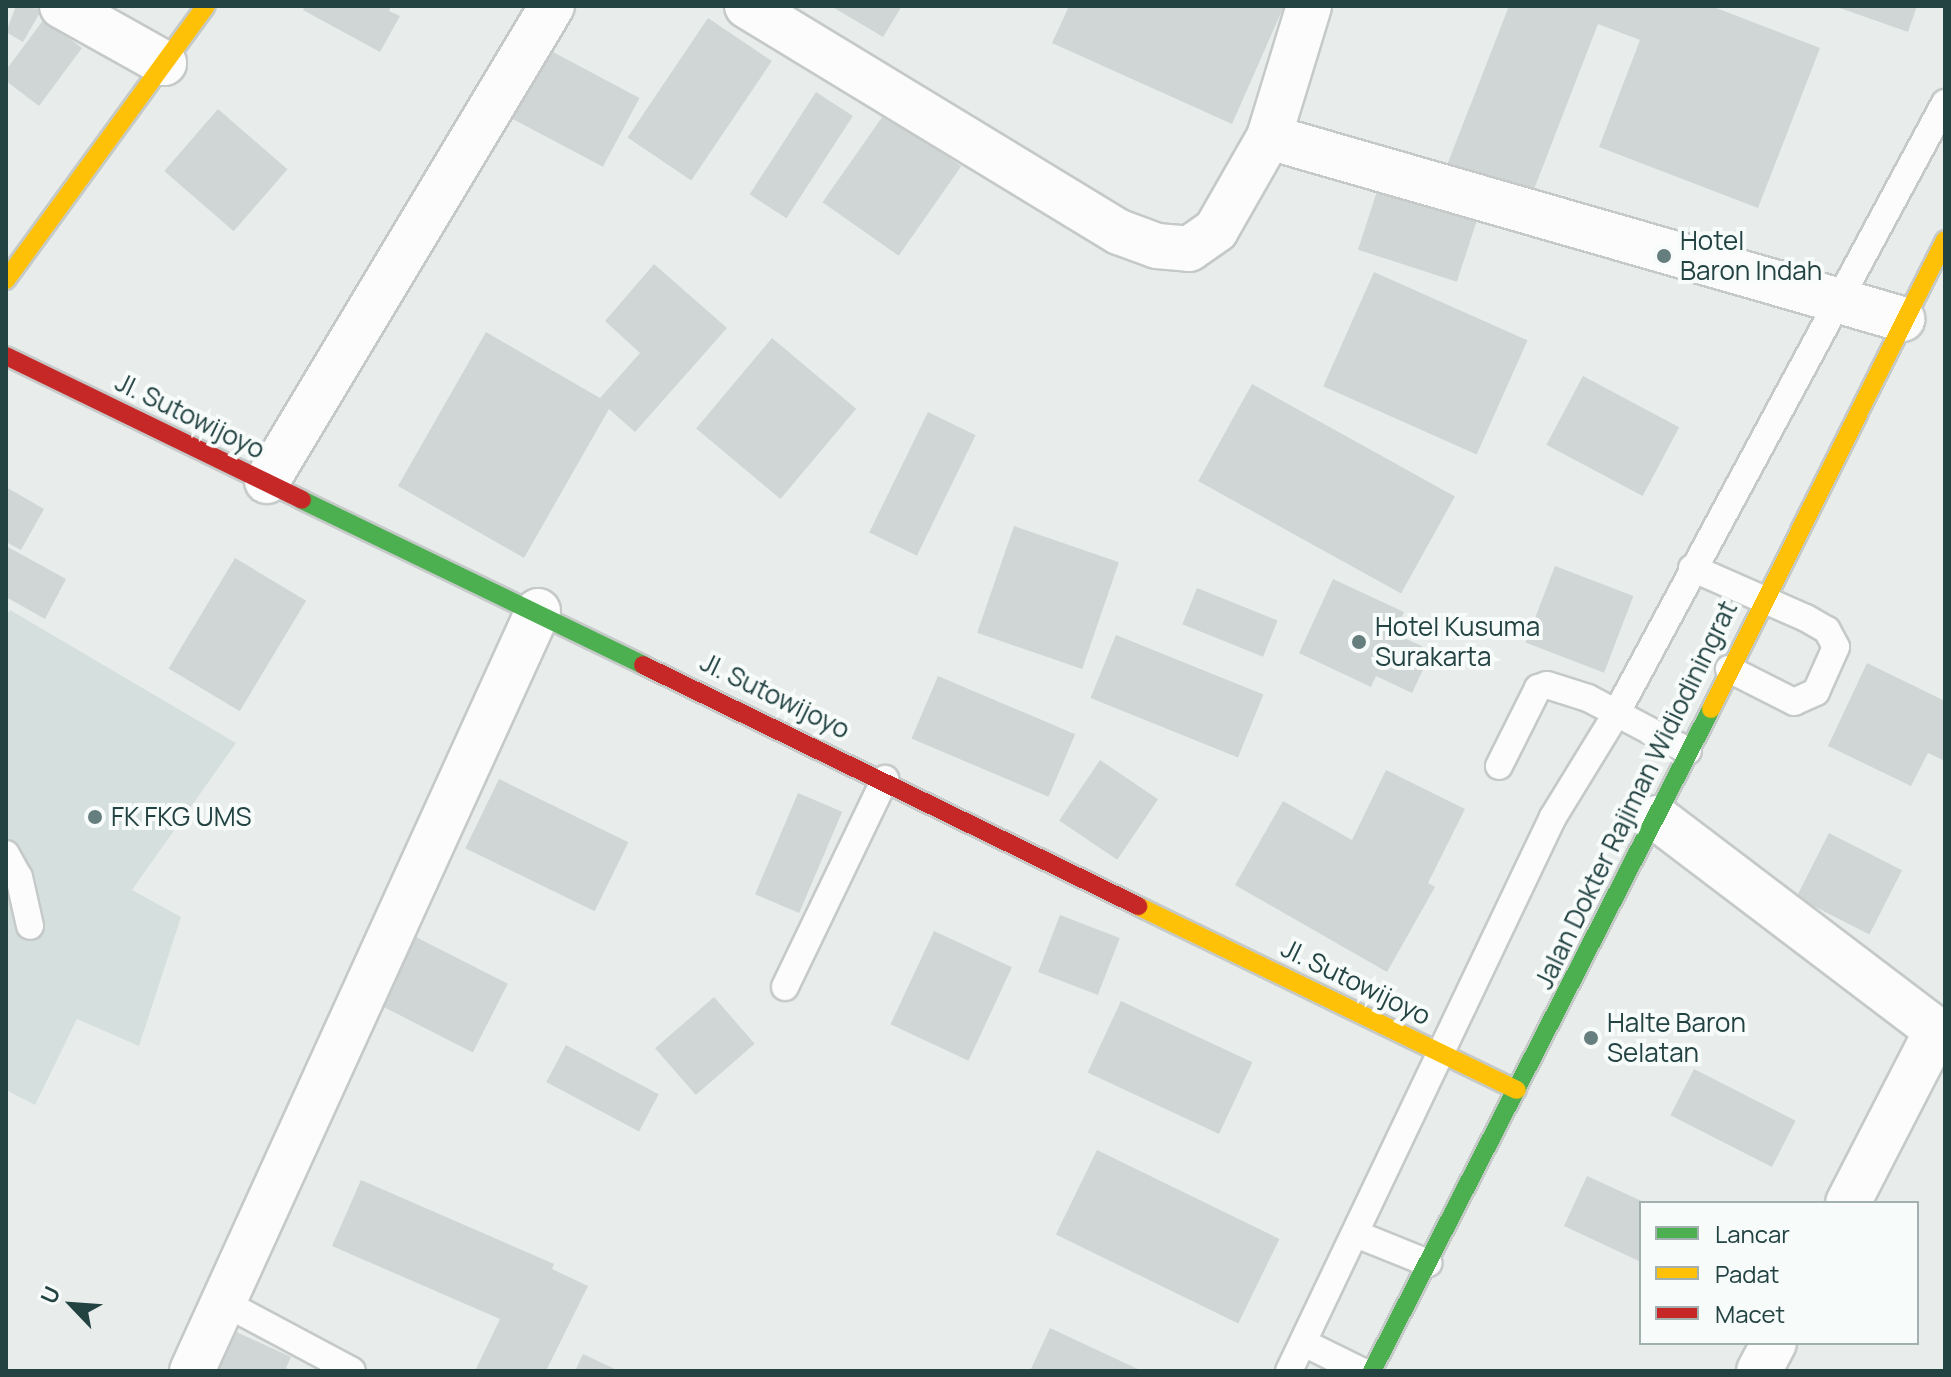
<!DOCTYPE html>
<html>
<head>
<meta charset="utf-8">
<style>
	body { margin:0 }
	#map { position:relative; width:1951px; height:1377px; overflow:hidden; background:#e8edec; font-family:Manrope,sans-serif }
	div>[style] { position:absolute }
	.built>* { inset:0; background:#d5dfde }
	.building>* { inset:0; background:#d0d6d5; transform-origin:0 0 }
	.roads { filter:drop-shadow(2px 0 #c5cac9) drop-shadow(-2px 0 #c5cac9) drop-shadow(0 2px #c5cac9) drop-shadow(0 -2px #c5cac9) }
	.lane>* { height:26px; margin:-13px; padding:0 13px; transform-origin:13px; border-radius:13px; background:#fcfcfc }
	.street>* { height:44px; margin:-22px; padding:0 22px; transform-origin:22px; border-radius:22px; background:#fcfcfc }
	.fast>* { height:18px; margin:-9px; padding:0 9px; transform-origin:9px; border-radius:9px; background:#4caf50 }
	.slow>* { height:18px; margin:-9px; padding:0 9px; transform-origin:9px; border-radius:9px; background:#ffc107 }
	.jam>* { height:18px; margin:-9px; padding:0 9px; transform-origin:9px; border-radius:9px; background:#c62828 }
	.dots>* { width:22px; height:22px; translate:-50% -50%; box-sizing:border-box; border:4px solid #f7fbfa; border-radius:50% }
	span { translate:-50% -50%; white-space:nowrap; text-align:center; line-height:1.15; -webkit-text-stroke:8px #f7fbfa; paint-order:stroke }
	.poi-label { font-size:26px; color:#224342 }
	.left { translate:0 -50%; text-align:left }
	.street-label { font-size:26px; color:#224342 }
	.frame { position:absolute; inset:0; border:8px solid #224342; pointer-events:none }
	.legend { position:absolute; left:1639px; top:1201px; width:280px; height:144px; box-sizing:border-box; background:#f7fbfa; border:2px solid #a2b1b0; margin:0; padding:10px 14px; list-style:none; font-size:24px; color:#224342 }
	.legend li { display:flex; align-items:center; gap:16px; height:40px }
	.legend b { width:40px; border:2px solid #a2b1b0 }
	.north { position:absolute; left:32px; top:1265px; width:80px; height:80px; -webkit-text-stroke:6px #f7fbfa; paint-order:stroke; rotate:295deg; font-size:22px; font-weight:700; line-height:32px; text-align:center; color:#224342 }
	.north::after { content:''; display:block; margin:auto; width:28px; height:36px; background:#224342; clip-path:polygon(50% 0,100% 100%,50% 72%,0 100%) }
</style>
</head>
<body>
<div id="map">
	<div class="built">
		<i style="clip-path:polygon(10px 610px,236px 743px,132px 890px,181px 917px,139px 1046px,77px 1019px,35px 1105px,6px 1090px,6px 616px)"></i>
	</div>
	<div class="building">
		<i style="clip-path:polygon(16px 6px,42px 9px,23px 42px,6px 32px)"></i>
		<i style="clip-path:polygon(305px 6px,391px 6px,389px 11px,400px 16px,380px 52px,303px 10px)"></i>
		<i style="clip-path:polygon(831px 6px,902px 6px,883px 37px)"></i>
		<i style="clip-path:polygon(1069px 6px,1284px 6px,1232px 124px,1052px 43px)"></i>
		<i style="clip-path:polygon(1509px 6px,1711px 6px,1820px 48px,1758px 208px,1599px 147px,1640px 40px,1598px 24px,1531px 197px,1447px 165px)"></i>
		<i style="clip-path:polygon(1834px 6px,1917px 6px,1908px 32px)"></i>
		<i style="left:708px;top:18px;width:77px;height:144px;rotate:34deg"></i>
		<i style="clip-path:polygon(44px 19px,82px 48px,39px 106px,6px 81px,6px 70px)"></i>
		<i style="left:538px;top:44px;width:115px;height:78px;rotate:28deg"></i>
		<i style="left:816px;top:92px;width:44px;height:122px;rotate:33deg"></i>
		<i style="left:218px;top:109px;width:92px;height:82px;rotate:41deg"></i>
		<i style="left:885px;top:113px;width:93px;height:109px;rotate:35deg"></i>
		<i style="left:1379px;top:185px;width:104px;height:68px;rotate:18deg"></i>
		<i style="clip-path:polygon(654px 264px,727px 328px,635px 432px,609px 409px,524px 558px,398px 486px,486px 332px,600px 398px,640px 353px,605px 321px)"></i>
		<i style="left:1374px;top:272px;width:168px;height:125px;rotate:24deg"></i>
		<i style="left:772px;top:338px;width:110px;height:118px;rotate:40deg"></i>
		<i style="left:1583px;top:376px;width:109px;height:78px;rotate:28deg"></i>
		<i style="left:1252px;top:384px;width:232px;height:111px;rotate:29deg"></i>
		<i style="left:928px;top:412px;width:53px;height:134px;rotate:26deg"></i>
		<i style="clip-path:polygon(6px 487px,44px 509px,21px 550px,6px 542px)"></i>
		<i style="left:1014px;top:526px;width:111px;height:113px;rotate:19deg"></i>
		<i style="clip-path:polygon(6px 546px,66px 579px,45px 619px,6px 597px)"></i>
		<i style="left:235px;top:558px;width:83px;height:129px;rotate:31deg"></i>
		<i style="left:1555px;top:566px;width:84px;height:82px;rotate:21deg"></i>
		<i style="clip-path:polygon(1333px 579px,1404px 612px,1394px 633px,1432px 651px,1412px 693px,1376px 676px,1371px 687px,1299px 653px)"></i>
		<i style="left:1197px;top:588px;width:87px;height:39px;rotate:22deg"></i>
		<i style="left:1116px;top:635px;width:159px;height:68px;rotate:22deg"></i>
		<i style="clip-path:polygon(1867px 663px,1945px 701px,1945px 761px,1928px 753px,1911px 786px,1828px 746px)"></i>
		<i style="left:938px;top:676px;width:149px;height:68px;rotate:23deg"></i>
		<i style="left:1100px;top:760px;width:70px;height:73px;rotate:34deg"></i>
		<i style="clip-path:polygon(1386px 770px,1465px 809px,1428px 883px,1435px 887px,1387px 972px,1235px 885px,1283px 801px,1352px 840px)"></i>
		<i style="left:499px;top:779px;width:144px;height:77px;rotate:26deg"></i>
		<i style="left:798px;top:793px;width:48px;height:110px;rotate:23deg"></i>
		<i style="left:1829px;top:833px;width:82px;height:72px;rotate:27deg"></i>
		<i style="left:1060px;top:915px;width:64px;height:61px;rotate:21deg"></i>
		<i style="left:934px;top:931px;width:86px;height:103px;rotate:25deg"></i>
		<i style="left:408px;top:933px;width:112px;height:77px;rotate:27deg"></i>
		<i style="left:714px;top:997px;width:62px;height:78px;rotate:49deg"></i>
		<i style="left:1121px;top:1001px;width:145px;height:79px;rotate:25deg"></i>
		<i style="left:566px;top:1045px;width:105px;height:42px;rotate:28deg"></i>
		<i style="left:1694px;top:1069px;width:114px;height:52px;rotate:27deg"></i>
		<i style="left:1097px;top:1150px;width:203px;height:94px;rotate:26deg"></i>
		<i style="clip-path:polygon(1587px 1176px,1646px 1203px,1641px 1203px,1641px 1262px,1564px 1226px)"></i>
		<i style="clip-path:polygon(361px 1180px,554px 1264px,552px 1269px,588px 1286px,546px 1371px,475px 1371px,500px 1319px,332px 1246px)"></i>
		<i style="clip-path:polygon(1050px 1328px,1142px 1371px,1030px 1371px)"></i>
		<i style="clip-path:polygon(232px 1330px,291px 1357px,286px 1368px,293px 1371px,213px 1371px)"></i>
		<i style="clip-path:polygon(583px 1354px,619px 1371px,575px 1371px)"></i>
	</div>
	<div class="roads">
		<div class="lane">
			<i style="left:1692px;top:568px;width:124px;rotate:23.7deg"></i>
			<i style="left:1806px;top:618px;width:24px;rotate:30deg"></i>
			<i style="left:1827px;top:630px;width:19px;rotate:62deg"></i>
			<i style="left:1836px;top:647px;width:49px;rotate:114deg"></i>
			<i style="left:1816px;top:692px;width:24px;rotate:156deg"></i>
			<i style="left:1794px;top:702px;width:73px;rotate:-153.1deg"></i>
			<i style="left:1499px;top:766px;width:87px;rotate:-63.4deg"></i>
			<i style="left:1538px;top:688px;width:9px;rotate:-18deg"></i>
			<i style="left:1547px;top:685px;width:43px;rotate:17.6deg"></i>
			<i style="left:1588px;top:698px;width:113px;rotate:27.9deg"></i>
			<i style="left:6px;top:854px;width:26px;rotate:61deg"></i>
			<i style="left:19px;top:877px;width:50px;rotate:77.3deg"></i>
			<i style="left:785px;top:987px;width:231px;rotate:-64.3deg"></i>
			<i style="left:1356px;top:1234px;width:78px;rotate:21.9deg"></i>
			<i style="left:223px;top:1302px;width:146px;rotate:28.1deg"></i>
			<i style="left:1304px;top:1343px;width:64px;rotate:26.2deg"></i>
			<i style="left:1289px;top:1371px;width:614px;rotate:-64.52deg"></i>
			<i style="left:1553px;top:817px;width:121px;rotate:-58.5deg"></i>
			<i style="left:1616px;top:714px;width:694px;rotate:-61.7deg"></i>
		</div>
		<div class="street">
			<i style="left:62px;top:6px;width:117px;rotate:29.2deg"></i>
			<i style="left:747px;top:6px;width:435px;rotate:31.3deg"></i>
			<i style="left:1119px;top:232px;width:40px;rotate:20.2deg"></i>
			<i style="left:1157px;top:246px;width:32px;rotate:5deg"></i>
			<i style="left:1189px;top:249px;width:33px;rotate:-35deg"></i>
			<i style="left:1216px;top:230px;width:107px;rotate:-60.3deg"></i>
			<i style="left:1269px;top:137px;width:137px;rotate:-73deg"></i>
			<i style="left:1269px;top:137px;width:659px;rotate:16.04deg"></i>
			<i style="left:267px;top:481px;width:554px;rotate:-59.04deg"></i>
			<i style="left:1657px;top:818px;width:362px;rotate:37.2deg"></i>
			<i style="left:1848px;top:1203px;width:195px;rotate:-62.8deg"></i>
			<i style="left:192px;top:1371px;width:835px;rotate:-65.52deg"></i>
			<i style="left:1759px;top:1371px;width:32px;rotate:-62deg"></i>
		</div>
		<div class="fast">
			<i style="left:302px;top:500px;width:379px;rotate:25.8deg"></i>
			<i style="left:1372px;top:1371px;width:744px;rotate:-62.88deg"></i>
		</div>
		<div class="slow">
			<i style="left:6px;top:280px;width:339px;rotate:-53.9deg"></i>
			<i style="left:1711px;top:709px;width:524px;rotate:-63.48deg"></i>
			<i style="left:1138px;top:906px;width:421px;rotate:25.9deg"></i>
		</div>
		<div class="jam">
			<i style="left:6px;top:356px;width:329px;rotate:25.9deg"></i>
			<i style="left:643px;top:665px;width:551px;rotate:25.96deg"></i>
		</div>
	</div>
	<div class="dots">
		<i style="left:1664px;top:256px;background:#677e7e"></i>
		<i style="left:1359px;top:642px;background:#677e7e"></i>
		<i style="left:95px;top:817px;background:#677e7e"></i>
		<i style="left:1591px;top:1038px;background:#677e7e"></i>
	</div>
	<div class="poi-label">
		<span class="left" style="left:1680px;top:256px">Hotel<br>Baron Indah</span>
		<span class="left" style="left:1375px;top:642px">Hotel Kusuma<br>Surakarta</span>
		<span class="left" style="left:111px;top:817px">FK FKG UMS</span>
		<span class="left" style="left:1607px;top:1038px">Halte Baron<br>Selatan</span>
	</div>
	<div class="street-label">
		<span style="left:190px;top:416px;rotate:26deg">Jl. Sutowijoyo</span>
		<span style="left:775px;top:696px;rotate:26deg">Jl. Sutowijoyo</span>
		<span style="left:1636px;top:795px;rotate:-64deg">Jalan Dokter Rajiman Widiodiningrat</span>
		<span style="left:1356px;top:982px;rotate:26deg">Jl. Sutowijoyo</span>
	</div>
	<div class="frame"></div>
	<ul class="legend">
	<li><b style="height:10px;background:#4caf50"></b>Lancar</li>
	<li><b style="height:10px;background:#ffc107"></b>Padat</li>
	<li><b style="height:10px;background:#c62828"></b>Macet</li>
	</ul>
	<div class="north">U</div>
</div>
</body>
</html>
